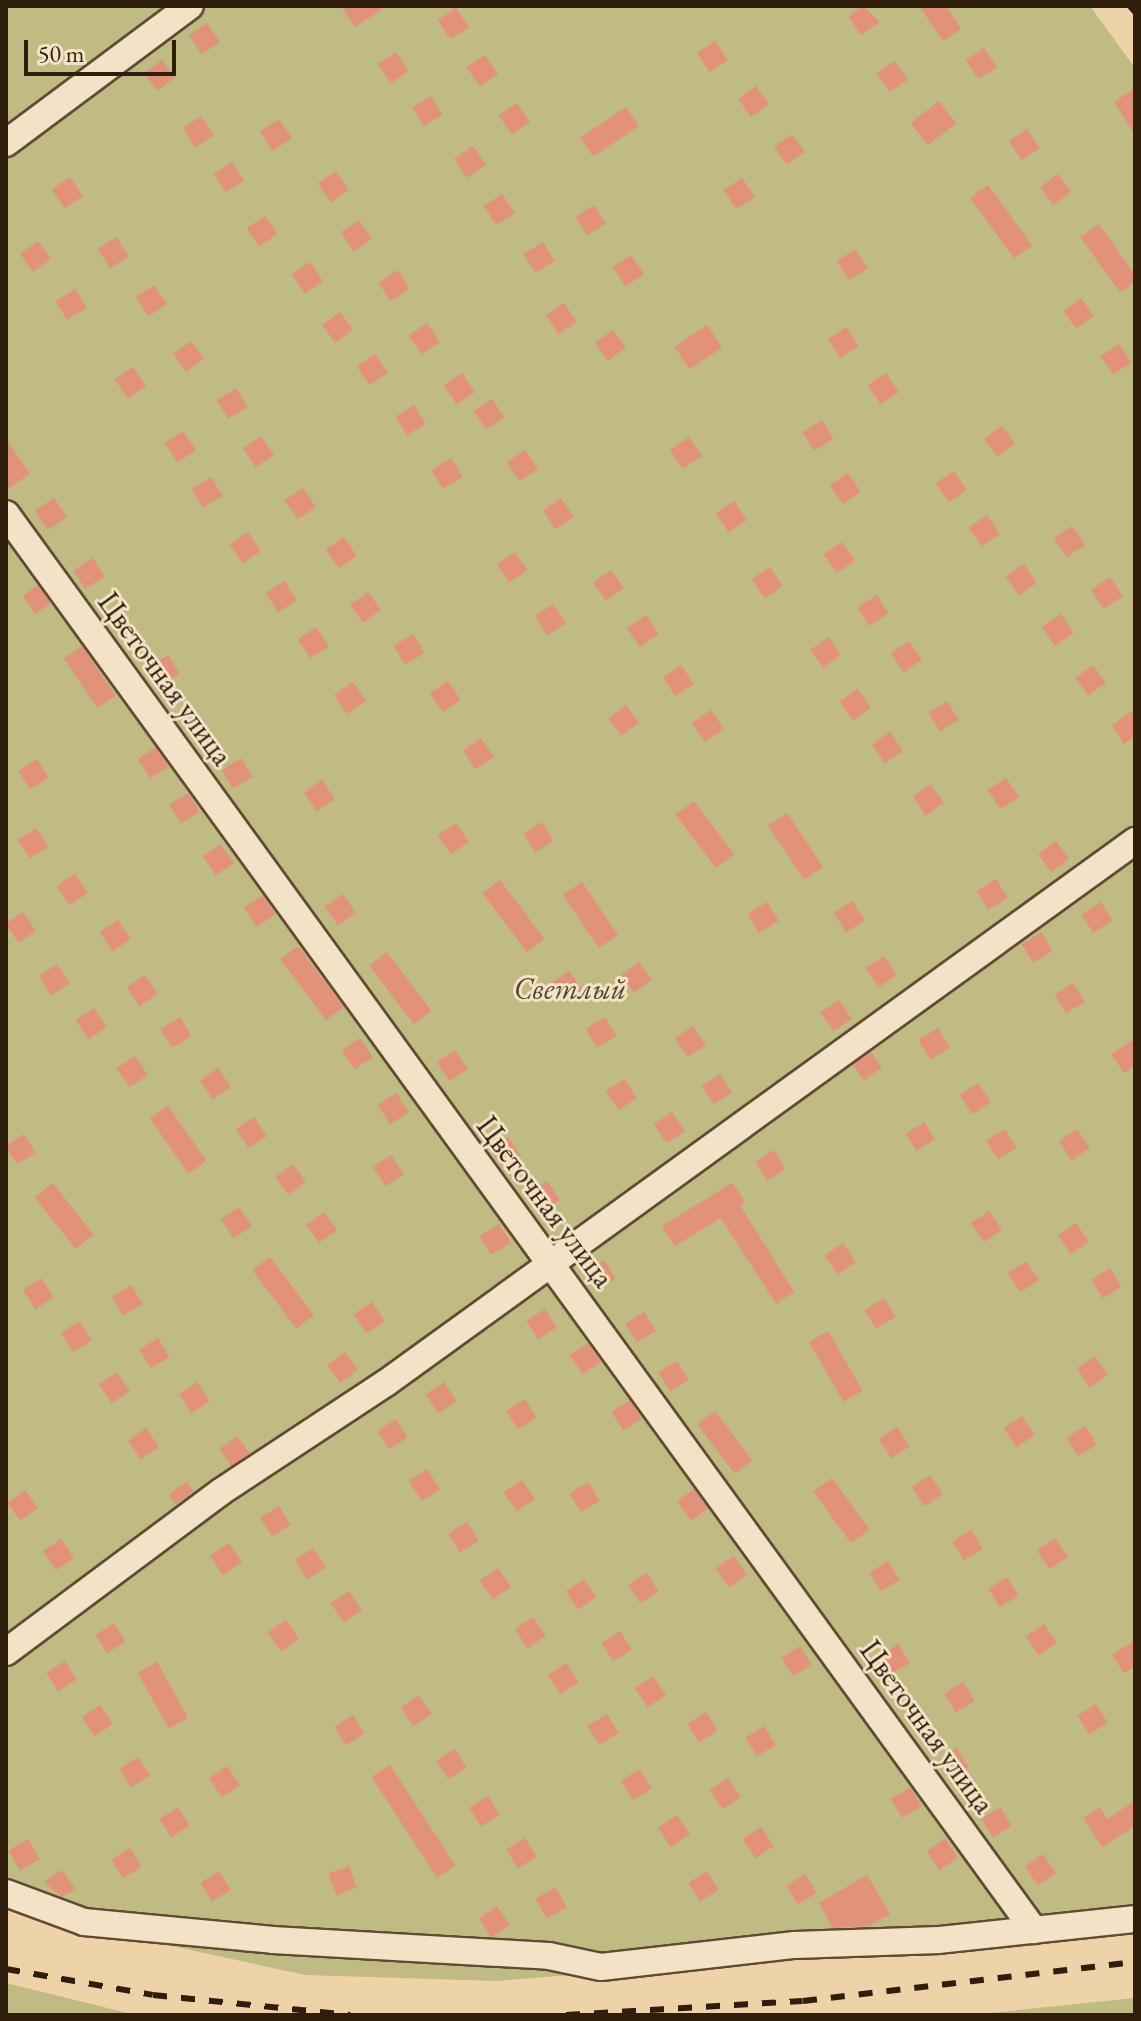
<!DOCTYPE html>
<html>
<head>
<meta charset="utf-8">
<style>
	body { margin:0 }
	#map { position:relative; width:1141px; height:2021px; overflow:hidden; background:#eed2a8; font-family:"EB Garamond",serif }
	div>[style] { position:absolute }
	.green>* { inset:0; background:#c0ba83 }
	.building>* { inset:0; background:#e2927b; transform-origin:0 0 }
	.roads { filter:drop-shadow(2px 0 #604b33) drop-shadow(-2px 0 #604b33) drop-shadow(0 2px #604b33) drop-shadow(0 -2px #604b33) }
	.minor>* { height:26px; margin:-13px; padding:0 13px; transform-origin:13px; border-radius:13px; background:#f4e2c6 }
	.rail>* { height:6px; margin-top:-3px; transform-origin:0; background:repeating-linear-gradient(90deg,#301e0c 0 14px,transparent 0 28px) }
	span { translate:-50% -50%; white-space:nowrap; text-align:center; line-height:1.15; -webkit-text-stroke:6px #f4e2c6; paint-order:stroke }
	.street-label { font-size:30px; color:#301e0c }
	.park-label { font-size:30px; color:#54452a; font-style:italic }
	.frame { position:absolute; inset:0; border:8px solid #301e0c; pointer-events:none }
	.scale { position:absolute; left:24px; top:40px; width:152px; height:36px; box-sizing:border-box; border:4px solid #301e0c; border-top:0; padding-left:10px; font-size:24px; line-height:28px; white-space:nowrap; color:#301e0c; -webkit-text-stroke:6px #f4e2c6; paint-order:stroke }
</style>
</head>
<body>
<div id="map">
	<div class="green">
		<i style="clip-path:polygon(6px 6px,1090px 6px,1135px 68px,1135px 1929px,497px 1981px,305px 1975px,6px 1910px)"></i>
		<i style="clip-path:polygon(6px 1983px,136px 2015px,6px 2015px)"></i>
		<i style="clip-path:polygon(1135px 1998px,1135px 2015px,971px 2015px)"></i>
	</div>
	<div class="building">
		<i style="clip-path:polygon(341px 6px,387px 6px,355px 27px)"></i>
		<i style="clip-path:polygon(863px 6px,880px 22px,861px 35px,848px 16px)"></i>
		<i style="clip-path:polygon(919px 6px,946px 6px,961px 29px,943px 41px)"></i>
		<i style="left:456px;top:8px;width:23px;height:22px;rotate:56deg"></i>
		<i style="left:207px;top:23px;width:23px;height:22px;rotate:56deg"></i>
		<i style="left:715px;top:41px;width:23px;height:22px;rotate:56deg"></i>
		<i style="left:984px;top:48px;width:23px;height:22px;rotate:56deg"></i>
		<i style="left:396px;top:52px;width:23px;height:22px;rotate:56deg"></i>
		<i style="left:485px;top:55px;width:23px;height:22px;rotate:56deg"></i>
		<i style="left:162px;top:60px;width:22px;height:22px;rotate:54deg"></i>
		<i style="left:895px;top:61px;width:23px;height:22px;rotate:56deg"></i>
		<i style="left:756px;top:86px;width:22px;height:22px;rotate:54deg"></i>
		<i style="clip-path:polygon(1135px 88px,1135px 135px,1114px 102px)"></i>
		<i style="left:431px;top:96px;width:22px;height:22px;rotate:58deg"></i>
		<i style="left:939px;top:101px;width:28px;height:36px;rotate:52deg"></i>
		<i style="left:517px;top:103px;width:23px;height:22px;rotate:56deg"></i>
		<i style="left:626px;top:107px;width:23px;height:55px;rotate:56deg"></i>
		<i style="left:201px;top:116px;width:23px;height:22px;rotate:56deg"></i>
		<i style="left:279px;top:119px;width:23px;height:23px;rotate:56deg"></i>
		<i style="left:1027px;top:129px;width:23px;height:22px;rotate:56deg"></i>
		<i style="left:792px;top:134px;width:22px;height:22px;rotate:54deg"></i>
		<i style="left:473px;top:146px;width:23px;height:23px;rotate:56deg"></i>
		<i style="left:232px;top:162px;width:22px;height:22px;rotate:56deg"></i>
		<i style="left:336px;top:171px;width:23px;height:22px;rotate:56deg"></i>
		<i style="left:1058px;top:174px;width:22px;height:22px;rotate:54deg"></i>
		<i style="left:70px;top:177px;width:23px;height:22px;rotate:56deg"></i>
		<i style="left:742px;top:178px;width:23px;height:22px;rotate:56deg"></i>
		<i style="left:988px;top:185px;width:75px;height:22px;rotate:54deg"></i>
		<i style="left:502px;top:194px;width:23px;height:22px;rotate:56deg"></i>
		<i style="left:594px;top:205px;width:22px;height:22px;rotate:58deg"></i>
		<i style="left:265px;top:216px;width:22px;height:22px;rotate:56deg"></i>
		<i style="left:359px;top:220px;width:23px;height:22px;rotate:56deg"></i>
		<i style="clip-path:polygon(1099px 224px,1135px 275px,1135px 282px,1120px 292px,1080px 237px)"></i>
		<i style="left:116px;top:237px;width:23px;height:22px;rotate:56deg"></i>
		<i style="left:38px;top:241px;width:22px;height:22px;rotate:54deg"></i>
		<i style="left:543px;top:242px;width:22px;height:23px;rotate:58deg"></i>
		<i style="left:855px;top:249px;width:23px;height:22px;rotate:56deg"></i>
		<i style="left:631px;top:255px;width:23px;height:22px;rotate:56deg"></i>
		<i style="left:310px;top:262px;width:23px;height:22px;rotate:56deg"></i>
		<i style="left:398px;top:270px;width:22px;height:23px;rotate:58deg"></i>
		<i style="left:154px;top:285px;width:23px;height:22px;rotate:56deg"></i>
		<i style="left:75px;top:289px;width:22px;height:23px;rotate:58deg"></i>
		<i style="left:1081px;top:298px;width:22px;height:22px;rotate:54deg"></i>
		<i style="left:564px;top:303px;width:23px;height:22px;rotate:56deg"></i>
		<i style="left:340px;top:312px;width:22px;height:22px;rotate:54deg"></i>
		<i style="left:427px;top:323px;width:23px;height:22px;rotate:56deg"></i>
		<i style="left:707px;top:325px;width:27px;height:39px;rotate:56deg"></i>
		<i style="left:846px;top:327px;width:23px;height:22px;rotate:56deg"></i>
		<i style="left:613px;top:330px;width:22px;height:22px;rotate:54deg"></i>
		<i style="left:191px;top:341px;width:22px;height:22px;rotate:54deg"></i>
		<i style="left:1119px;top:344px;width:22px;height:22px;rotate:56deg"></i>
		<i style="left:375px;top:354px;width:23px;height:22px;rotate:56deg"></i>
		<i style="left:133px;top:367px;width:23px;height:22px;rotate:56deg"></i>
		<i style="left:462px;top:373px;width:23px;height:22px;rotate:56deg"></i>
		<i style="left:886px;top:373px;width:23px;height:22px;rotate:56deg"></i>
		<i style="left:236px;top:388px;width:22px;height:23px;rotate:58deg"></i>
		<i style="left:492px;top:399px;width:22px;height:22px;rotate:56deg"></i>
		<i style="left:414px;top:405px;width:22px;height:22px;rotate:58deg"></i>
		<i style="left:822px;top:420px;width:22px;height:23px;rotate:58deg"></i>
		<i style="left:1002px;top:426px;width:22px;height:22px;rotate:54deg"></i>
		<i style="left:183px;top:431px;width:23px;height:22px;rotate:56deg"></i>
		<i style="left:261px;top:436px;width:23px;height:22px;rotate:56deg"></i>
		<i style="left:689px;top:437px;width:23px;height:23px;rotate:56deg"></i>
		<i style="clip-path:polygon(6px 439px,30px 474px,6px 490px)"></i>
		<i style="left:525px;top:450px;width:23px;height:22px;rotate:56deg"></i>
		<i style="left:451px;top:458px;width:22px;height:23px;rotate:58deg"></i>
		<i style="left:954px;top:471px;width:23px;height:22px;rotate:56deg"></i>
		<i style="left:848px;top:473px;width:23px;height:22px;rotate:56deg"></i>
		<i style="left:211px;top:477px;width:22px;height:23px;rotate:58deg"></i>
		<i style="left:303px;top:488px;width:23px;height:22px;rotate:56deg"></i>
		<i style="left:54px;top:498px;width:23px;height:23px;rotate:56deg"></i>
		<i style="left:561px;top:498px;width:23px;height:22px;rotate:56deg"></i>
		<i style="left:734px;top:501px;width:23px;height:22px;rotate:56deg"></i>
		<i style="left:987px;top:515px;width:23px;height:22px;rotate:56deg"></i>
		<i style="left:1072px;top:526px;width:23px;height:22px;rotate:56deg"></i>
		<i style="left:248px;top:532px;width:23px;height:22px;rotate:56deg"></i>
		<i style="left:344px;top:537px;width:23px;height:22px;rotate:56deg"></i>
		<i style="left:842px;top:542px;width:23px;height:22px;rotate:56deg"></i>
		<i style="left:515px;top:552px;width:22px;height:22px;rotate:56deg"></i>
		<i style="left:93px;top:558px;width:22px;height:23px;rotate:58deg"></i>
		<i style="left:1024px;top:564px;width:23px;height:22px;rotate:56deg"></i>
		<i style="left:770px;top:567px;width:23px;height:22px;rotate:56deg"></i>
		<i style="left:611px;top:570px;width:22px;height:22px;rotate:54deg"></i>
		<i style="left:1110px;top:577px;width:23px;height:23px;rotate:56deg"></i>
		<i style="left:284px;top:581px;width:23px;height:22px;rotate:56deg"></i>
		<i style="left:38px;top:585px;width:22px;height:19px;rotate:54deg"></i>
		<i style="left:368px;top:592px;width:22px;height:22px;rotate:54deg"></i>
		<i style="left:877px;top:595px;width:22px;height:23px;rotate:58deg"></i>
		<i style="left:553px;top:604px;width:23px;height:22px;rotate:56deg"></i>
		<i style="left:1061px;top:614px;width:23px;height:23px;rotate:56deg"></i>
		<i style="left:646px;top:615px;width:23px;height:23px;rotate:56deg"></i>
		<i style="left:316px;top:627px;width:23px;height:22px;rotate:56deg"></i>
		<i style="left:413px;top:634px;width:22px;height:23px;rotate:58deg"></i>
		<i style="left:828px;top:637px;width:22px;height:22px;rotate:54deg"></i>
		<i style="left:909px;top:641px;width:23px;height:22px;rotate:56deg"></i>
		<i style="left:82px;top:646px;width:60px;height:22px;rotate:56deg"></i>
		<i style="left:168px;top:655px;width:22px;height:23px;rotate:58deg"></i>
		<i style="left:681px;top:665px;width:23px;height:22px;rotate:56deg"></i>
		<i style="left:1093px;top:665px;width:22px;height:22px;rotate:54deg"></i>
		<i style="left:448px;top:681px;width:23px;height:22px;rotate:56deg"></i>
		<i style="left:353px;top:682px;width:23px;height:23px;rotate:56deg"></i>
		<i style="left:858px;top:689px;width:23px;height:22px;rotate:56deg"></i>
		<i style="left:947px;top:701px;width:22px;height:22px;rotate:58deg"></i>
		<i style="left:626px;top:705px;width:22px;height:22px;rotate:54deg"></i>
		<i style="clip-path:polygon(1135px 709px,1135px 737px,1124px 744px,1112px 725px)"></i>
		<i style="left:711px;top:710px;width:23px;height:23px;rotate:56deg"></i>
		<i style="left:890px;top:732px;width:23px;height:22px;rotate:56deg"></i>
		<i style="left:481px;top:738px;width:23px;height:22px;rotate:56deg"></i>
		<i style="left:156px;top:747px;width:23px;height:22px;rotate:56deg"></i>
		<i style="left:241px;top:758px;width:22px;height:23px;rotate:58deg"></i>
		<i style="left:37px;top:759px;width:22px;height:22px;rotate:58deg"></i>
		<i style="left:1006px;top:778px;width:23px;height:22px;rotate:56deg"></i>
		<i style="left:322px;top:780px;width:23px;height:22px;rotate:56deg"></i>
		<i style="left:931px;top:784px;width:23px;height:22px;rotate:56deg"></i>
		<i style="left:188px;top:793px;width:22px;height:22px;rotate:58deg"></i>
		<i style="left:694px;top:801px;width:67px;height:23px;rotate:53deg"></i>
		<i style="left:787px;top:813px;width:65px;height:23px;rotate:56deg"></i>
		<i style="left:542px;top:822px;width:22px;height:22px;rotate:58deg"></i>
		<i style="left:456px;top:823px;width:23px;height:22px;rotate:56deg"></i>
		<i style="left:36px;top:828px;width:22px;height:22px;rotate:56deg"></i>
		<i style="left:1056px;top:841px;width:22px;height:22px;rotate:54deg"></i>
		<i style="left:221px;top:844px;width:23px;height:22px;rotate:56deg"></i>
		<i style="left:75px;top:874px;width:23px;height:22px;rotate:56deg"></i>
		<i style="left:996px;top:879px;width:22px;height:23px;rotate:58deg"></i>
		<i style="left:500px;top:880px;width:74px;height:22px;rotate:53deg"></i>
		<i style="left:582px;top:882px;width:64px;height:23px;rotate:56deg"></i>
		<i style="left:343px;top:894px;width:23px;height:22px;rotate:56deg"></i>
		<i style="left:263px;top:895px;width:23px;height:23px;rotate:56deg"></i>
		<i style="left:852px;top:901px;width:23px;height:22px;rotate:56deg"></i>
		<i style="left:767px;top:902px;width:22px;height:23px;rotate:58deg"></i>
		<i style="left:1101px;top:902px;width:22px;height:23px;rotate:58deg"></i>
		<i style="left:23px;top:912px;width:23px;height:21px;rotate:56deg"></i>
		<i style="left:118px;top:920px;width:23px;height:22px;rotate:56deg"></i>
		<i style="left:1041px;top:932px;width:22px;height:23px;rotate:58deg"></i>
		<i style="left:298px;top:946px;width:76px;height:22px;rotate:53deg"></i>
		<i style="left:387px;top:952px;width:74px;height:22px;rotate:53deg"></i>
		<i style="left:884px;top:956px;width:23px;height:22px;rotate:56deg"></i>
		<i style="left:639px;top:962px;width:22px;height:22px;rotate:54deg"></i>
		<i style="left:57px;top:964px;width:23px;height:22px;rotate:56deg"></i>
		<i style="left:569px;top:971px;width:23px;height:22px;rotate:56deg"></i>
		<i style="left:145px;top:975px;width:23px;height:22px;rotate:56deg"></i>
		<i style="left:1073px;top:983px;width:22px;height:22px;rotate:58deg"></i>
		<i style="left:839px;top:1000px;width:23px;height:22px;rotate:56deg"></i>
		<i style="left:94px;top:1008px;width:23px;height:22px;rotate:56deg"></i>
		<i style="left:180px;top:1017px;width:22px;height:23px;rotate:58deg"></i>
		<i style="left:605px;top:1017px;width:22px;height:23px;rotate:58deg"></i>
		<i style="left:693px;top:1026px;width:23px;height:22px;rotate:56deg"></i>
		<i style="left:938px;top:1028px;width:23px;height:23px;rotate:59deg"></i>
		<i style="left:360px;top:1038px;width:23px;height:22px;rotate:56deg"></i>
		<i style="clip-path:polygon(1135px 1039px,1135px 1066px,1124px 1073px,1111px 1054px)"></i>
		<i style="left:455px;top:1050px;width:23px;height:22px;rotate:56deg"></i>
		<i style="left:871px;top:1052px;width:19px;height:22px;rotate:55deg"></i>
		<i style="left:135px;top:1056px;width:23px;height:22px;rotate:56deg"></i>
		<i style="left:218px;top:1068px;width:23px;height:22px;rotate:56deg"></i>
		<i style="left:720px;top:1074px;width:22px;height:22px;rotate:56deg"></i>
		<i style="left:624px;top:1079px;width:23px;height:22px;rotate:56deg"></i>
		<i style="left:978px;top:1083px;width:23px;height:22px;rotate:56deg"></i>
		<i style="left:396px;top:1093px;width:23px;height:22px;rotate:56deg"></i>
		<i style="left:168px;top:1106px;width:67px;height:22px;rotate:55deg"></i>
		<i style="left:672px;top:1112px;width:23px;height:22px;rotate:56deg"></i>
		<i style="left:254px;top:1117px;width:23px;height:22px;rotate:56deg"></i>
		<i style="left:924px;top:1122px;width:20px;height:22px;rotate:57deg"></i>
		<i style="left:1005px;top:1129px;width:22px;height:22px;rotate:58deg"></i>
		<i style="left:1077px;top:1129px;width:23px;height:22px;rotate:56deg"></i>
		<i style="left:24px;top:1134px;width:22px;height:22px;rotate:58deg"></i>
		<i style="left:508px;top:1137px;width:23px;height:22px;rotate:56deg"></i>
		<i style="left:774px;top:1150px;width:22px;height:22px;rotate:58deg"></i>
		<i style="left:391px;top:1155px;width:23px;height:22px;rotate:56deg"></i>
		<i style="left:293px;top:1164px;width:22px;height:22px;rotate:54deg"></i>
		<i style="left:547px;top:1181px;width:23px;height:22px;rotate:56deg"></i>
		<i style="left:53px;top:1183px;width:66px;height:23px;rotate:52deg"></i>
		<i style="clip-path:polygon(732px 1183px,745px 1201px,740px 1205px,794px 1292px,776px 1304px,721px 1218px,675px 1246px,662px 1226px)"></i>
		<i style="left:239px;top:1207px;width:23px;height:22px;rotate:56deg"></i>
		<i style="left:989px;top:1211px;width:23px;height:22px;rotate:56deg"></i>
		<i style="left:324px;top:1212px;width:22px;height:22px;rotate:54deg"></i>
		<i style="left:1076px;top:1223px;width:23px;height:22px;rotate:56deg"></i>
		<i style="left:499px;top:1224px;width:22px;height:23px;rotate:58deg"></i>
		<i style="left:843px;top:1243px;width:23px;height:22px;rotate:56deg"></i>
		<i style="left:270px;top:1257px;width:73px;height:22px;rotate:53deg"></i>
		<i style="left:604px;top:1260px;width:22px;height:22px;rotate:58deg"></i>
		<i style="left:1026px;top:1261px;width:23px;height:22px;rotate:56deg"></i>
		<i style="left:1110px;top:1268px;width:22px;height:22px;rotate:58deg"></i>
		<i style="left:41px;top:1278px;width:23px;height:22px;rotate:56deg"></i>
		<i style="left:131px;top:1285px;width:22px;height:23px;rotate:58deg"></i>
		<i style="left:884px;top:1298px;width:22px;height:23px;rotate:58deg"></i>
		<i style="left:372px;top:1302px;width:23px;height:22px;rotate:56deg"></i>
		<i style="left:545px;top:1309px;width:22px;height:22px;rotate:58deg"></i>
		<i style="left:644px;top:1312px;width:22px;height:22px;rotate:58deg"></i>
		<i style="left:79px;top:1321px;width:23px;height:22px;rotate:56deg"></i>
		<i style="left:828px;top:1331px;width:69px;height:22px;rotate:60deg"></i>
		<i style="left:158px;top:1338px;width:22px;height:22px;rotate:58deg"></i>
		<i style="left:588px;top:1343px;width:23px;height:22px;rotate:56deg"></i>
		<i style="left:345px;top:1352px;width:22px;height:22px;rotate:54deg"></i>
		<i style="left:1095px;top:1356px;width:23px;height:22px;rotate:56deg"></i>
		<i style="left:677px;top:1361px;width:22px;height:22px;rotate:58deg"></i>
		<i style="left:117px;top:1372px;width:23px;height:22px;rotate:56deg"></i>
		<i style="left:197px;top:1382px;width:23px;height:22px;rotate:56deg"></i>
		<i style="left:444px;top:1382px;width:23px;height:22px;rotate:56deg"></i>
		<i style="left:525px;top:1399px;width:22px;height:22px;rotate:58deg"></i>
		<i style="left:630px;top:1400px;width:22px;height:22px;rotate:58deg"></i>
		<i style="left:715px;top:1411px;width:62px;height:22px;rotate:53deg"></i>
		<i style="left:1022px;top:1416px;width:23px;height:22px;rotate:56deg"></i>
		<i style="left:396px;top:1419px;width:22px;height:22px;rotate:58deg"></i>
		<i style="left:1085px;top:1426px;width:22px;height:22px;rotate:58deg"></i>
		<i style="left:897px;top:1427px;width:23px;height:22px;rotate:56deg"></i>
		<i style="left:146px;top:1428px;width:23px;height:22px;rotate:56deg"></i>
		<i style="left:237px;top:1436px;width:22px;height:22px;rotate:54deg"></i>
		<i style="left:427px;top:1469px;width:24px;height:22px;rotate:57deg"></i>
		<i style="left:930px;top:1475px;width:23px;height:22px;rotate:56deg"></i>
		<i style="left:832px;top:1478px;width:64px;height:23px;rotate:54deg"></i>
		<i style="left:522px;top:1480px;width:23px;height:22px;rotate:56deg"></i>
		<i style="left:187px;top:1482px;width:12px;height:22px;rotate:55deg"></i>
		<i style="left:588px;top:1482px;width:22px;height:22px;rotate:58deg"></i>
		<i style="left:694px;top:1489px;width:24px;height:21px;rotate:54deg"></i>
		<i style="left:25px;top:1490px;width:22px;height:22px;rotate:54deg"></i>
		<i style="left:279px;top:1506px;width:22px;height:22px;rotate:58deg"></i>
		<i style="left:467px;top:1522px;width:22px;height:22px;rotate:58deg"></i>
		<i style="left:971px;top:1530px;width:22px;height:22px;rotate:58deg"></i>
		<i style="left:1055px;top:1538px;width:23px;height:22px;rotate:56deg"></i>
		<i style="left:61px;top:1539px;width:23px;height:22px;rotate:56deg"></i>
		<i style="left:229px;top:1543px;width:23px;height:23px;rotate:56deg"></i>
		<i style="left:313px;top:1548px;width:23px;height:22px;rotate:56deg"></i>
		<i style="left:734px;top:1556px;width:23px;height:22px;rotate:56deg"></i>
		<i style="left:888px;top:1561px;width:22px;height:22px;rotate:58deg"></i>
		<i style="left:498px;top:1568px;width:23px;height:22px;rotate:56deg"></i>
		<i style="left:647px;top:1573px;width:22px;height:22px;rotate:58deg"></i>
		<i style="left:1007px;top:1577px;width:22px;height:22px;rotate:58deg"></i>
		<i style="left:584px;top:1579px;width:22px;height:22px;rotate:56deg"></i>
		<i style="left:349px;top:1591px;width:23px;height:22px;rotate:56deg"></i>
		<i style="left:533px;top:1617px;width:23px;height:22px;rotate:56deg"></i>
		<i style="left:286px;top:1620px;width:23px;height:22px;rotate:56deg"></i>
		<i style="left:114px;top:1623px;width:22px;height:22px;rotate:58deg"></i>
		<i style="left:1044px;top:1624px;width:23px;height:22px;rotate:56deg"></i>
		<i style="left:620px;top:1631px;width:22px;height:22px;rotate:58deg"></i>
		<i style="clip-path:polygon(1135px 1640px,1135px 1667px,1124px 1673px,1112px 1655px)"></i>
		<i style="left:898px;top:1644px;width:22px;height:22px;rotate:58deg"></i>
		<i style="left:800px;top:1646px;width:22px;height:22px;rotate:58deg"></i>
		<i style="left:65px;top:1661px;width:22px;height:22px;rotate:58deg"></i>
		<i style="left:157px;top:1662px;width:64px;height:22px;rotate:61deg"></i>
		<i style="left:566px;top:1663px;width:23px;height:22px;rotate:56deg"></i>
		<i style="left:653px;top:1676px;width:23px;height:22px;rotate:56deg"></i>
		<i style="left:963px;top:1682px;width:22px;height:22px;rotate:58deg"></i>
		<i style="left:419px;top:1695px;width:23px;height:22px;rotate:56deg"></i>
		<i style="left:1096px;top:1704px;width:22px;height:22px;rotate:58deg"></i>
		<i style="left:100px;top:1705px;width:23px;height:22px;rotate:56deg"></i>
		<i style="left:706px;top:1712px;width:22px;height:22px;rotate:58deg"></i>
		<i style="left:607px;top:1714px;width:22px;height:23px;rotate:58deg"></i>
		<i style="left:353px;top:1715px;width:22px;height:22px;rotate:58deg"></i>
		<i style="left:764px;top:1726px;width:22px;height:22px;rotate:58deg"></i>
		<i style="left:956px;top:1748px;width:23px;height:22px;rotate:56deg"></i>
		<i style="left:455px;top:1749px;width:22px;height:22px;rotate:58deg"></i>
		<i style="left:138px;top:1757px;width:22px;height:22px;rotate:58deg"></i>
		<i style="left:390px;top:1765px;width:120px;height:22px;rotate:57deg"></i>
		<i style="left:227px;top:1766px;width:23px;height:22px;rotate:56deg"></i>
		<i style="left:639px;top:1769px;width:23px;height:22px;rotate:56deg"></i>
		<i style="left:728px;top:1778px;width:23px;height:22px;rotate:56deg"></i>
		<i style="left:910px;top:1787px;width:22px;height:23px;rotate:58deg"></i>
		<i style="left:488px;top:1796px;width:22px;height:22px;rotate:58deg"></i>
		<i style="clip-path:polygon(1135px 1801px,1135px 1826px,1102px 1847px,1083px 1818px,1100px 1807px,1107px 1819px)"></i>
		<i style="left:178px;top:1807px;width:22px;height:22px;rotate:58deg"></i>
		<i style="left:1000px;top:1807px;width:22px;height:22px;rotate:58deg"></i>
		<i style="left:677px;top:1815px;width:23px;height:23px;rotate:56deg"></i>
		<i style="left:761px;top:1827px;width:23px;height:22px;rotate:56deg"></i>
		<i style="left:525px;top:1838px;width:22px;height:22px;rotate:58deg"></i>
		<i style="left:28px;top:1839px;width:23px;height:23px;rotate:59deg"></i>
		<i style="left:945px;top:1839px;width:23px;height:22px;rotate:56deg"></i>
		<i style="left:130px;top:1848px;width:22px;height:22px;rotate:58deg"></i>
		<i style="left:1043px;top:1854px;width:23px;height:22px;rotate:56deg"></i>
		<i style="left:349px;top:1866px;width:23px;height:22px;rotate:70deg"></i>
		<i style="clip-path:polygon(62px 1870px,75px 1889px,62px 1897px,44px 1882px)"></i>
		<i style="left:219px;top:1871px;width:22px;height:22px;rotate:58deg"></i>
		<i style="left:707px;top:1871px;width:22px;height:22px;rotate:58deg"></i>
		<i style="left:805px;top:1874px;width:22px;height:22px;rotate:58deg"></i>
		<i style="clip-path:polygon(867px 1875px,890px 1914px,869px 1926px,833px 1928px,819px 1903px)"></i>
		<i style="left:555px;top:1887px;width:23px;height:23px;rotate:59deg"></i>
		<i style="left:497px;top:1906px;width:23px;height:22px;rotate:56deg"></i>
	</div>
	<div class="roads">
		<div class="minor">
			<i style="left:6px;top:143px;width:229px;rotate:-36.7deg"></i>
			<i style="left:6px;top:514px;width:1750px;rotate:54.02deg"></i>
			<i style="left:6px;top:1652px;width:269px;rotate:-36.7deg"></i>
			<i style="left:222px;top:1491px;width:196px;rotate:-33.4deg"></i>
			<i style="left:386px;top:1383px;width:925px;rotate:-35.89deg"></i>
			<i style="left:6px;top:1893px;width:83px;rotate:20.4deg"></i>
			<i style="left:84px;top:1922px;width:190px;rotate:5.4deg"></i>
			<i style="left:273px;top:1940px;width:276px;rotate:3.3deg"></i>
			<i style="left:549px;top:1956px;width:53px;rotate:11.9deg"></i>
			<i style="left:601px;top:1967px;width:195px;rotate:-6.5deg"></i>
			<i style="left:795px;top:1945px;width:144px;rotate:-2deg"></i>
			<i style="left:939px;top:1940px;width:197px;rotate:-6.1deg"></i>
		</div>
	</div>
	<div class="rail">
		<i style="left:1130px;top:6px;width:8px;rotate:50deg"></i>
		<i style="left:6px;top:1969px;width:149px;rotate:10deg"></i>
		<i style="left:153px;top:1995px;width:198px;rotate:5.8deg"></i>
		<i style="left:566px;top:2015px;width:237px;rotate:-3.4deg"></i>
		<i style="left:803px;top:2001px;width:334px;rotate:-6.7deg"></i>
	</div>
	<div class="street-label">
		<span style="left:165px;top:679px;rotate:54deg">Цветочная улица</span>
		<span style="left:545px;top:1202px;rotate:53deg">Цветочная улица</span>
		<span style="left:927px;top:1727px;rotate:54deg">Цветочная улица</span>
	</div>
	<div class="park-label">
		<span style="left:570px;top:989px">Светлый</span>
	</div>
	<div class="frame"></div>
	<div class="scale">50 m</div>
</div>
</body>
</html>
